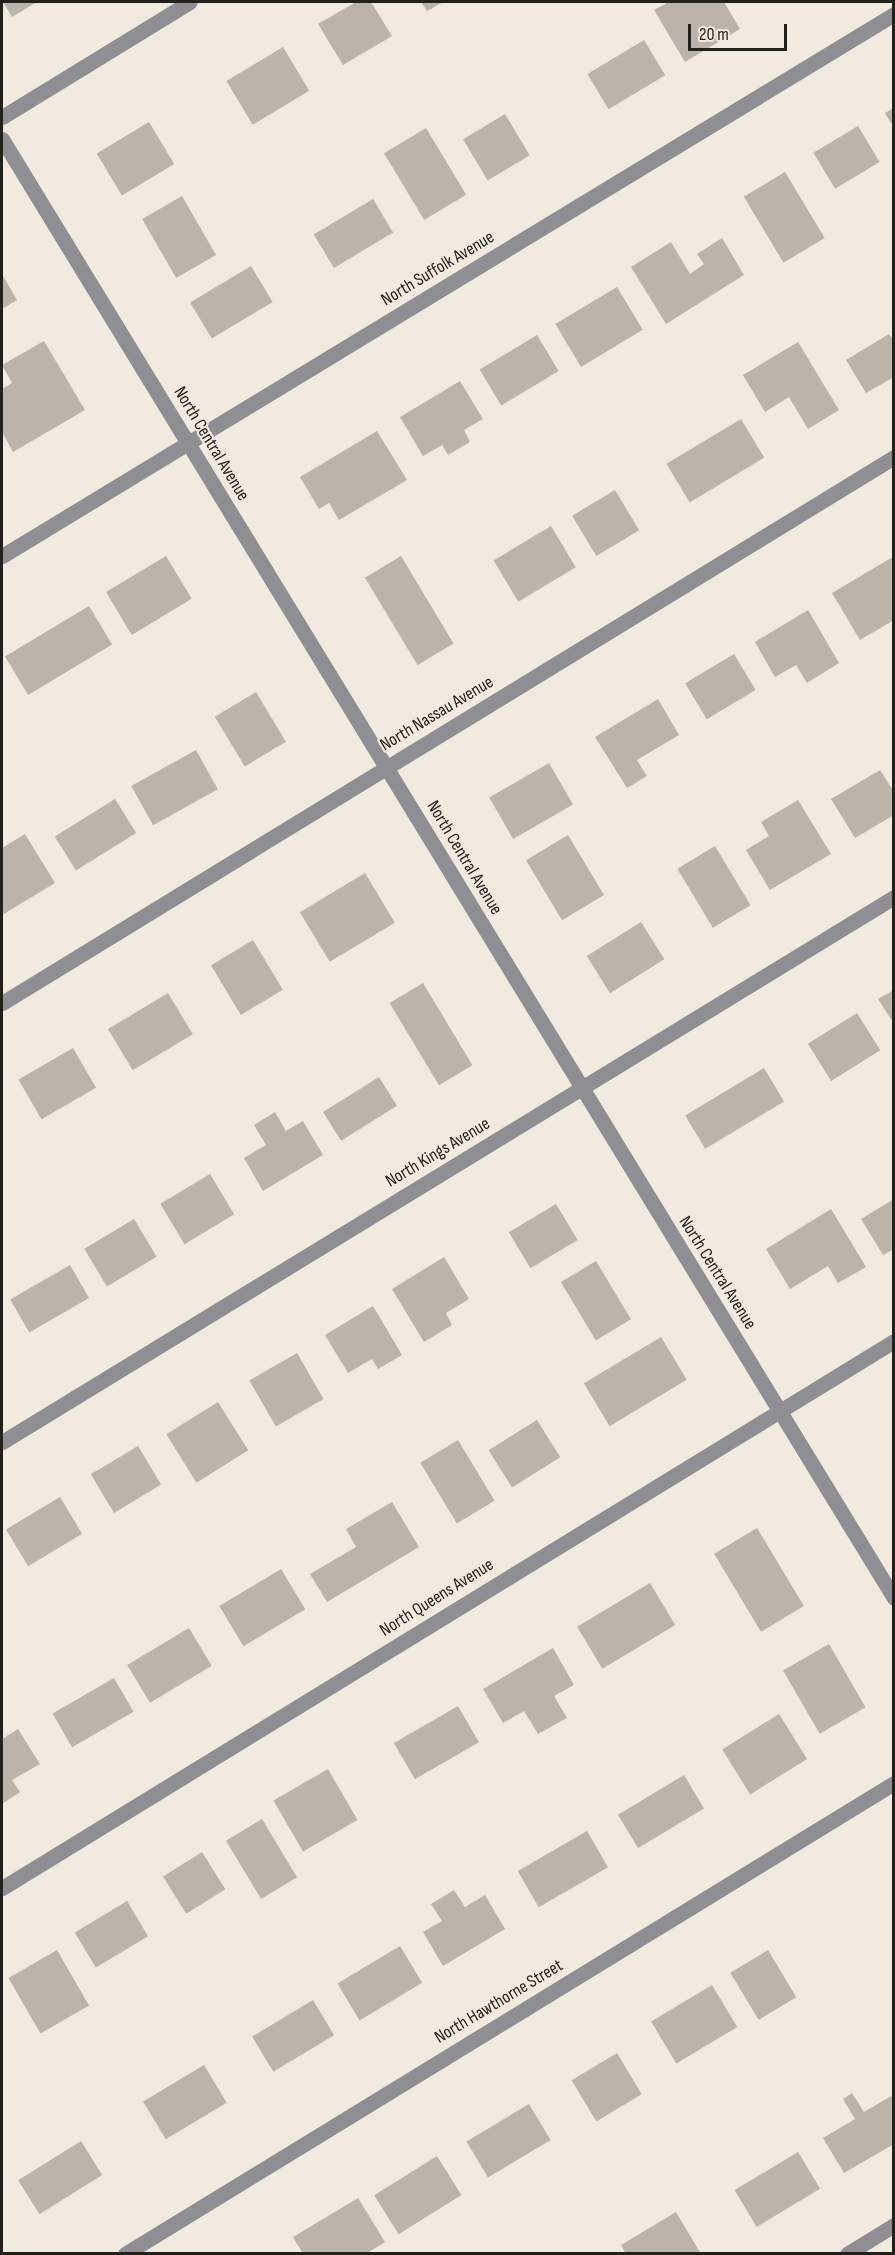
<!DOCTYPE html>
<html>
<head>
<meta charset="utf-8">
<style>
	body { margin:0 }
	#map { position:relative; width:895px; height:2255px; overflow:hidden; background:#f2e9df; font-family:"Sofia Sans Condensed",sans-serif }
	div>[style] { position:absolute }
	.building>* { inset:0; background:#bcb4ab; transform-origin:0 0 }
	.minor>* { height:15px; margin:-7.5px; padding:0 7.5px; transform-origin:7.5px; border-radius:7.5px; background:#8e8e93 }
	span { translate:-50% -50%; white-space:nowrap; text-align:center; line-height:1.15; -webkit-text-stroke:4.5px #f2e9df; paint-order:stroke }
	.street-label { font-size:18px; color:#24211d }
	.frame { position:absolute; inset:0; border:3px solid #24211d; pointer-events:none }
	.scale { position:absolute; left:688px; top:24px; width:99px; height:27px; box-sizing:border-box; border:3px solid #24211d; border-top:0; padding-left:8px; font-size:18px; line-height:21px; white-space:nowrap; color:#24211d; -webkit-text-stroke:4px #f2e9df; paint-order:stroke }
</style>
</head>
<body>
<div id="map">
	<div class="building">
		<i style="clip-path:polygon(3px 2px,37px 2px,12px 17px)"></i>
		<i style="clip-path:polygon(356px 2px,371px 2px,392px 36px,343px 65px,318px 24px)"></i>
		<i style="clip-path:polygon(421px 2px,443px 2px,427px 11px)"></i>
		<i style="clip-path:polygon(669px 2px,724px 2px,740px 29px,685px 62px,654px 10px)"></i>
		<i style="left:644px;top:40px;width:41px;height:66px;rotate:59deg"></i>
		<i style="left:283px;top:47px;width:51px;height:66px;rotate:59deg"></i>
		<i style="clip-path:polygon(894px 108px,894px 128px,885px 113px)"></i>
		<i style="left:505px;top:114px;width:48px;height:49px;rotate:59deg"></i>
		<i style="left:149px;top:122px;width:49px;height:61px;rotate:59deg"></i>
		<i style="left:858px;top:126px;width:42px;height:52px;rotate:59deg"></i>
		<i style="left:426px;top:128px;width:78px;height:49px;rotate:59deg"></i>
		<i style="left:785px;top:172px;width:77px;height:48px;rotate:59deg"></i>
		<i style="left:182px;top:196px;width:68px;height:46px;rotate:60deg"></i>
		<i style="left:373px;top:199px;width:39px;height:69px;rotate:59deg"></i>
		<i style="clip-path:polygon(722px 238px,744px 275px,666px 324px,631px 267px,671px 242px,690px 274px,704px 264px,697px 254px)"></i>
		<i style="left:251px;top:266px;width:42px;height:71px;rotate:59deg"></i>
		<i style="clip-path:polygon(2px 274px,17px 300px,2px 309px)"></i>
		<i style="left:617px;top:287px;width:50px;height:72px;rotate:59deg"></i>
		<i style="clip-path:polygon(889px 334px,894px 341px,894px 377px,866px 393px,846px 360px)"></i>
		<i style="left:537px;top:335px;width:42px;height:67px;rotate:59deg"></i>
		<i style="clip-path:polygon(44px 341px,85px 410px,13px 452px,2px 432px,2px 389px,12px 383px,2px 365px)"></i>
		<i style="clip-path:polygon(798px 342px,839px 410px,808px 429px,789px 397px,765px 412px,743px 375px)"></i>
		<i style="clip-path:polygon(460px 381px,483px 419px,464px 430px,470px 442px,448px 455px,442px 445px,423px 456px,400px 417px)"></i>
		<i style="left:741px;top:419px;width:45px;height:87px;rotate:59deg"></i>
		<i style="clip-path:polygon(377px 431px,407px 480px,339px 520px,329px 503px,319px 509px,300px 477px)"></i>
		<i style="left:615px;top:490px;width:47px;height:50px;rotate:59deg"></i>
		<i style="left:551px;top:526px;width:48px;height:67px;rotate:59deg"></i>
		<i style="left:166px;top:556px;width:50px;height:70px;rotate:59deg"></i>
		<i style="left:401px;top:556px;width:102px;height:42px;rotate:59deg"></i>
		<i style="clip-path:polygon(891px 558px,894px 561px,894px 620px,860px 640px,832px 593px)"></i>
		<i style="left:89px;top:606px;width:45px;height:98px;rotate:59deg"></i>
		<i style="clip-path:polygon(808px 610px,839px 663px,807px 683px,796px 665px,775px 677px,755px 642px)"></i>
		<i style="left:734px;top:654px;width:42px;height:57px;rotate:59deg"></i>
		<i style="left:256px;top:692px;width:58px;height:48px;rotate:59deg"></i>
		<i style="clip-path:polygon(658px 699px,679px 735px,637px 760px,647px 776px,627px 788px,595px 737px)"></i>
		<i style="left:196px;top:750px;width:45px;height:74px;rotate:61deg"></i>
		<i style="left:549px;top:763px;width:48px;height:69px;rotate:60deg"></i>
		<i style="clip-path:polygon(880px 770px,894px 792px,894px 815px,855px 838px,831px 799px)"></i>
		<i style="left:115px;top:799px;width:40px;height:71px;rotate:58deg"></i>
		<i style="clip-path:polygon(798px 800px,831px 854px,770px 890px,746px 850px,769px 836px,761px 822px)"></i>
		<i style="clip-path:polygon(25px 834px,55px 883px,2px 915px,2px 848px)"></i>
		<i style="left:568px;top:835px;width:70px;height:49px;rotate:59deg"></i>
		<i style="left:715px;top:846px;width:69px;height:44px;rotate:59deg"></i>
		<i style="left:365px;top:873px;width:58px;height:76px;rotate:59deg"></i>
		<i style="left:641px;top:922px;width:44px;height:64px;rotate:58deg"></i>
		<i style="left:253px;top:940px;width:58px;height:49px;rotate:59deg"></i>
		<i style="left:423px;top:983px;width:96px;height:39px;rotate:59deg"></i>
		<i style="clip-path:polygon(894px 990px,894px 1024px,878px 999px)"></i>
		<i style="left:168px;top:993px;width:48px;height:70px;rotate:59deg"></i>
		<i style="left:857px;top:1013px;width:44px;height:58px;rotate:58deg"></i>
		<i style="left:73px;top:1048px;width:46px;height:63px;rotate:60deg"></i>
		<i style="left:764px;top:1068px;width:39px;height:92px;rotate:59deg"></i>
		<i style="left:379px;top:1077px;width:34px;height:66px;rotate:58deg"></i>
		<i style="clip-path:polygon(275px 1112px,286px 1131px,303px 1121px,323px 1155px,263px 1191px,244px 1158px,266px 1145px,254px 1125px)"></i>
		<i style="left:210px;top:1174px;width:47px;height:58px;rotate:59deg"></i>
		<i style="clip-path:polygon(894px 1199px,894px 1249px,883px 1255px,861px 1219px)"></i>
		<i style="left:556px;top:1204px;width:42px;height:55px;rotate:59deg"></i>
		<i style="clip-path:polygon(831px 1209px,866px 1267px,838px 1283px,828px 1266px,790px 1289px,766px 1249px)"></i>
		<i style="left:134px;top:1219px;width:44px;height:58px;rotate:59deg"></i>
		<i style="clip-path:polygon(444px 1257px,469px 1299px,446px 1313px,452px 1325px,424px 1342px,392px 1289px)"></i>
		<i style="left:596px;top:1261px;width:68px;height:41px;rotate:59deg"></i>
		<i style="left:70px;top:1265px;width:38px;height:69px;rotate:60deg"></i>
		<i style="clip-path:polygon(373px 1306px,402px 1355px,378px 1369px,372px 1359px,348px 1373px,325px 1335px)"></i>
		<i style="left:661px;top:1337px;width:50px;height:90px;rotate:59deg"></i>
		<i style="left:297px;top:1353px;width:53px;height:55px;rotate:60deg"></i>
		<i style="left:218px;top:1402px;width:57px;height:61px;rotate:58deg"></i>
		<i style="left:537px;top:1420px;width:44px;height:57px;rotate:58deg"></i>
		<i style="left:458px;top:1440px;width:71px;height:44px;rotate:59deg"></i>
		<i style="left:138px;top:1446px;width:45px;height:55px;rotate:59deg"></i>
		<i style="left:60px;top:1497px;width:43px;height:63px;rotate:59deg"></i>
		<i style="clip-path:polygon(392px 1502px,419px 1547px,327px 1602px,310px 1574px,356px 1547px,346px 1529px)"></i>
		<i style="left:757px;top:1528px;width:91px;height:50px;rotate:59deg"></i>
		<i style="left:281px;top:1569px;width:47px;height:72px;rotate:59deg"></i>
		<i style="left:650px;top:1583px;width:49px;height:85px;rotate:59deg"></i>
		<i style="left:189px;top:1628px;width:44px;height:72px;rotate:59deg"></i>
		<i style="left:829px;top:1644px;width:73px;height:53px;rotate:60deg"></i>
		<i style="clip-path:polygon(553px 1648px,574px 1685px,554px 1696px,567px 1718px,538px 1734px,524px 1711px,503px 1723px,483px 1689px)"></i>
		<i style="left:114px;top:1678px;width:39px;height:71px;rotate:60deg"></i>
		<i style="left:458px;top:1706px;width:42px;height:74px;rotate:60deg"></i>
		<i style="left:779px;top:1714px;width:53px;height:67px;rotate:58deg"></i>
		<i style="clip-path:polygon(18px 1729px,40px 1764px,12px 1780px,20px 1792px,2px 1804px,2px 1739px)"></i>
		<i style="left:328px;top:1769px;width:59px;height:63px;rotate:60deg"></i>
		<i style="left:684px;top:1775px;width:39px;height:77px;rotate:59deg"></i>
		<i style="left:262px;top:1819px;width:68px;height:42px;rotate:59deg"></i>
		<i style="left:587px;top:1831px;width:42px;height:80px;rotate:60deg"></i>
		<i style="left:202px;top:1852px;width:44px;height:46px;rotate:58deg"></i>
		<i style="clip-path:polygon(454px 1890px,465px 1907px,485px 1895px,505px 1929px,443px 1966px,423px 1932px,442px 1921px,431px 1904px)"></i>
		<i style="left:127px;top:1901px;width:41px;height:61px;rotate:59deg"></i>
		<i style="left:400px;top:1946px;width:43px;height:73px;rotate:59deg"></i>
		<i style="left:57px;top:1950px;width:64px;height:56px;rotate:60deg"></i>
		<i style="left:768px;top:1950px;width:55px;height:44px;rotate:59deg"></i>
		<i style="left:712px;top:1985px;width:49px;height:71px;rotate:59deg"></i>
		<i style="left:313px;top:2000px;width:41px;height:71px;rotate:59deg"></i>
		<i style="left:617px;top:2053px;width:48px;height:53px;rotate:59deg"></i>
		<i style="left:204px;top:2065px;width:44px;height:71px;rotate:59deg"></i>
		<i style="clip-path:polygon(852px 2093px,864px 2112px,891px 2096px,894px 2100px,894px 2144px,844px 2173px,823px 2138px,855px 2119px,843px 2099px)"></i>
		<i style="left:529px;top:2104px;width:42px;height:73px;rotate:59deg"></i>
		<i style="left:81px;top:2141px;width:40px;height:74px;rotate:58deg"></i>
		<i style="left:798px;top:2152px;width:43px;height:74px;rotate:59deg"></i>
		<i style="left:437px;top:2156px;width:46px;height:74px;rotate:58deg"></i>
		<i style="clip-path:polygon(358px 2198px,385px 2242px,366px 2254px,303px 2254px,293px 2237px)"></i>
		<i style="clip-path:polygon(676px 2212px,701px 2254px,626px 2254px,621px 2245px)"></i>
	</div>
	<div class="minor">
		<i style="left:2px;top:117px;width:220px;rotate:-31.5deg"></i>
		<i style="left:2px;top:139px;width:1710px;rotate:58.56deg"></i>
		<i style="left:2px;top:556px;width:1044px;rotate:-31.28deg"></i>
		<i style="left:2px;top:1003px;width:1046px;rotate:-31.47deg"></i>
		<i style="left:2px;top:1442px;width:1045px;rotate:-31.42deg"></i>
		<i style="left:2px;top:1888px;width:1046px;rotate:-31.52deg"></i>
		<i style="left:125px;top:2254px;width:902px;rotate:-31.49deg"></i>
		<i style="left:847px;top:2254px;width:55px;rotate:-31.7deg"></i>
	</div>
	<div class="street-label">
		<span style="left:438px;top:269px;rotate:-31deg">North Suffolk Avenue</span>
		<span style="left:211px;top:444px;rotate:59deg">North Central Avenue</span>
		<span style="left:437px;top:714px;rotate:-31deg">North Nassau Avenue</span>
		<span style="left:464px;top:858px;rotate:59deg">North Central Avenue</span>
		<span style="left:438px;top:1153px;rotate:-31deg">North Kings Avenue</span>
		<span style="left:717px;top:1273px;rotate:58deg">North Central Avenue</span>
		<span style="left:437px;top:1598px;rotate:-32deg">North Queens Avenue</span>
		<span style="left:499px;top:2002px;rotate:-31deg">North Hawthorne Street</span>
	</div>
	<div class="frame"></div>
	<div class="scale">20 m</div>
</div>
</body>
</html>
